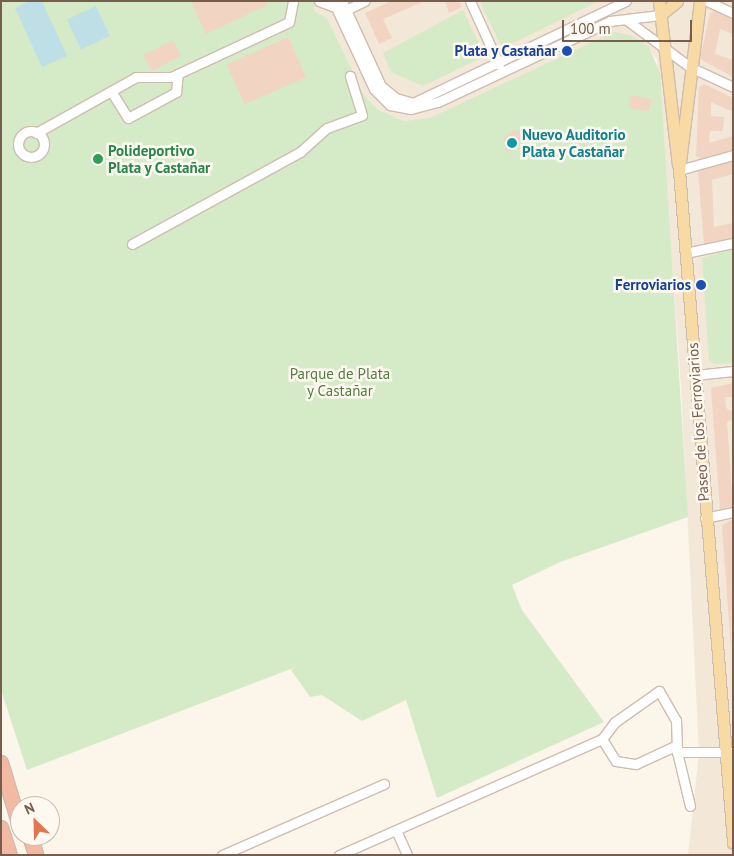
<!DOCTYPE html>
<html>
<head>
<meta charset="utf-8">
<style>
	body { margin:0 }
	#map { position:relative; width:734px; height:856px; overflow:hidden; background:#fcf5e9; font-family:"PT Sans",sans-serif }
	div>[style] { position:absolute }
	.residential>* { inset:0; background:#f3e7d8 }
	.green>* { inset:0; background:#d5eac7 }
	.water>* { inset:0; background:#bedfe5; transform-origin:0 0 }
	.building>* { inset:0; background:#f1d5c2; transform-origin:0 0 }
	.roads { filter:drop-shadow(1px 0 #cebdaf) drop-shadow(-1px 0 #cebdaf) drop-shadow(0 1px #cebdaf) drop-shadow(0 -1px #cebdaf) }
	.minor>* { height:9px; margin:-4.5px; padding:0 4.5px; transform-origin:4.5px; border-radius:4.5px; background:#fff }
	.minor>.ring { margin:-4.5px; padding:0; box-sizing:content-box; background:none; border:9px solid #fff; border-radius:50% }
	.major>* { height:11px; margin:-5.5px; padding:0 5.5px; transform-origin:5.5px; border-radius:5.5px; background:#f8daa5 }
	.highway>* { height:14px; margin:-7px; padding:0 7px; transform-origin:7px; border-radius:7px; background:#f4b9a3 }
	.dots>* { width:14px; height:14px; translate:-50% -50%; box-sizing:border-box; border:2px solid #fef9f0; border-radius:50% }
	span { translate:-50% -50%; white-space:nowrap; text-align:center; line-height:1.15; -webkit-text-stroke:5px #fef9f0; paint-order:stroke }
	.transit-label { font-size:15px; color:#164399; font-weight:700 }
	.right { translate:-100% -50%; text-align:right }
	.culture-label { font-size:15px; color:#0d838f; font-weight:700 }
	.left { translate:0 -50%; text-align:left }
	.leisure-label { font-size:15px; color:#27864d; font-weight:700 }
	.park-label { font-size:15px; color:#547b45 }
	.street-label { font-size:15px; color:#765d4d }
	.frame { position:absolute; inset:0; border:2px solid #765d4d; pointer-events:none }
	.north { position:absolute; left:10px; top:796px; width:50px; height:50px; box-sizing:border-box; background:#fef9f0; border:1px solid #c8bbaf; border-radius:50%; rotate:336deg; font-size:14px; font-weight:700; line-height:20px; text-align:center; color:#765d4d }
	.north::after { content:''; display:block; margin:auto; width:18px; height:22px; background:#e17653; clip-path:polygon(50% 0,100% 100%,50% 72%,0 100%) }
	.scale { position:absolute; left:562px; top:20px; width:130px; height:22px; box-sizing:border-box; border:2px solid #765d4d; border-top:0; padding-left:6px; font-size:15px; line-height:18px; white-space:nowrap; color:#765d4d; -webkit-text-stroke:4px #fef9f0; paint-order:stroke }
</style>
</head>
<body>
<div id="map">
	<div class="residential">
		<i style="clip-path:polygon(315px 1px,733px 1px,733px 855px,688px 855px,699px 753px,681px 386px,657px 60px,649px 48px,461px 104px,429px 119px,404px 121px,379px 110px,365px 97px,327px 18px,314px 11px)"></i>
	</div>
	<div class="green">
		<i style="clip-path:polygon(1px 1px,315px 1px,314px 11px,327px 18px,365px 97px,379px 110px,404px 121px,430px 118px,614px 32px,633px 36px,649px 47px,660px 73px,688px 517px,560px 562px,512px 585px,522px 610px,604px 722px,437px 798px,406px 700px,362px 721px,322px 695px,310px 697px,291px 670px,296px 667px,27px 770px,1px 690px)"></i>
		<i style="clip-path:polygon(480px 1px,599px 1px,507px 46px,500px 44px)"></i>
		<i style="clip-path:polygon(463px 10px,483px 52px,481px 58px,423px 86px,391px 72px,383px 53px)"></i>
		<i style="clip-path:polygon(733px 249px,733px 363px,714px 364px,709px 360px,702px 258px)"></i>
	</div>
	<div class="water">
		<i style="clip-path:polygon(30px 1px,42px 1px,67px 56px,42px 67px,15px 8px)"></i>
		<i style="left:96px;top:6px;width:33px;height:32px;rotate:65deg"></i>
	</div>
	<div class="building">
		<i style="clip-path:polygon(191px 1px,266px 1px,268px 5px,206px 34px)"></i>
		<i style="clip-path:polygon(391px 1px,425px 1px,383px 19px,392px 38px,379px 44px,365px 13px)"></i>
		<i style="clip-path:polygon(445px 1px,459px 1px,462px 7px,449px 13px)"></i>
		<i style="clip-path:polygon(714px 11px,733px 20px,733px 34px,720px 29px,715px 54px,733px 60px,733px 77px,700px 59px,710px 13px)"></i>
		<i style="left:288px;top:37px;width:44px;height:67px;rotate:66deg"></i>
		<i style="left:173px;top:40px;width:18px;height:33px;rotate:63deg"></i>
		<i style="clip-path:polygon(704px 84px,733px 98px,733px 112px,711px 102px,711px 116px,724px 117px,723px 131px,710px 131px,709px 143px,733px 136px,733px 150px,701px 159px,696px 156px,699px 87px)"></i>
		<i style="left:631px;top:95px;width:21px;height:13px;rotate:11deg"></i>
		<i style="clip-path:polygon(514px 130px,520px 132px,520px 141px,507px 154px,504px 138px)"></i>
		<i style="clip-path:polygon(733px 161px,733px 174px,712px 180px,714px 227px,733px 223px,733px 237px,704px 245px,698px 171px)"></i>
		<i style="clip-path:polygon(733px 383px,733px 397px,725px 397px,726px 408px,733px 412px,733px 425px,731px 420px,727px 422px,733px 506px,720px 510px,711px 388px)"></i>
		<i style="clip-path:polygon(731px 520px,733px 520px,731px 649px,722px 526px)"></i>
	</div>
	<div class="roads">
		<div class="minor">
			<i style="left:319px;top:1px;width:17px;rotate:21deg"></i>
			<i style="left:333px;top:1px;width:97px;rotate:65deg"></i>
			<i style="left:374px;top:89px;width:23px;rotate:45deg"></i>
			<i style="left:390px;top:105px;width:21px;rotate:11deg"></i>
			<i style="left:411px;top:109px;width:28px;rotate:-15deg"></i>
			<i style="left:438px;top:102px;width:190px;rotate:-25.2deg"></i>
			<i style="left:610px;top:21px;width:50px;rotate:-6.8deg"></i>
			<i style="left:342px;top:1px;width:94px;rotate:65.4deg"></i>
			<i style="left:381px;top:86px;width:19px;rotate:39deg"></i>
			<i style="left:396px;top:98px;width:18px;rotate:16deg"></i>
			<i style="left:413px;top:103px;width:236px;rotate:-25.6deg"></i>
			<i style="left:470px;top:1px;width:70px;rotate:65.6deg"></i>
			<i style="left:707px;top:1px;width:29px;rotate:25deg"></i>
			<i style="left:342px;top:12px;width:25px;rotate:-26deg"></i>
			<i style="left:628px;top:21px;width:77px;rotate:36.6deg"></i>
			<i style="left:690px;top:67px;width:47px;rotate:24.9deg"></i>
			<i style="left:111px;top:91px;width:32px;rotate:58deg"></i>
			<i style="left:128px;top:118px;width:55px;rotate:-28.4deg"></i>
			<i style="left:176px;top:92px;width:18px;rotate:-84deg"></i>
			<i class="ring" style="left:18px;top:131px;width:17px;height:17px"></i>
			<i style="left:36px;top:133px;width:115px;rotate:-29.2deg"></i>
			<i style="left:136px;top:77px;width:35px"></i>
			<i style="left:171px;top:77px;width:130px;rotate:-25deg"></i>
			<i style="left:289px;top:22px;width:21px;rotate:-79deg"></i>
			<i style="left:679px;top:170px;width:56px;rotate:-15.5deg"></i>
			<i style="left:132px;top:244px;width:192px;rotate:-28.7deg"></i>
			<i style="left:300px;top:152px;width:36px;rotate:-42deg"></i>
			<i style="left:327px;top:128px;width:37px;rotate:-20deg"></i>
			<i style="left:362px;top:115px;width:41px;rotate:-107.1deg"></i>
			<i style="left:685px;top:253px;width:49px;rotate:-11.8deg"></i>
			<i style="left:695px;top:375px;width:38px;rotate:-6deg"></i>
			<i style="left:705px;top:518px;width:29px;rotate:-12deg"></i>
			<i style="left:602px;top:739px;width:26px;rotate:58deg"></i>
			<i style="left:616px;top:761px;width:20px;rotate:9deg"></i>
			<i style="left:636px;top:764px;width:45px;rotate:-24.9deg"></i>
			<i style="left:690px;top:806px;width:56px;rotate:-103.5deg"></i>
			<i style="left:677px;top:752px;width:56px"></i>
			<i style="left:396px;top:830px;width:27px;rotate:66deg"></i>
			<i style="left:222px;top:855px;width:177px;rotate:-23.7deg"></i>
			<i style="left:339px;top:855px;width:287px;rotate:-23.8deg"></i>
			<i style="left:602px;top:739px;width:21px;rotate:-53deg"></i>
			<i style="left:615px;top:722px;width:54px;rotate:-35.2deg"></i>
			<i style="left:659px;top:691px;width:34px;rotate:60deg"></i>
			<i style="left:676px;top:720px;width:32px;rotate:88deg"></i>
		</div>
		<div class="major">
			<i style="left:659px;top:1px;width:165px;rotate:83.4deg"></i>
			<i style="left:700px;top:1px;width:170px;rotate:97.1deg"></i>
			<i style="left:679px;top:170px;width:675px;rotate:85.41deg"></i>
			<i style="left:660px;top:15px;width:22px;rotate:-39deg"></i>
		</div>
		<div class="highway">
			<i style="left:1px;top:763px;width:66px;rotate:73.2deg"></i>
			<i style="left:1px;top:828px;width:28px;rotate:72deg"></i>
			<i style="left:30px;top:836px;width:20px;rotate:72deg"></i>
		</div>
	</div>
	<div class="dots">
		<i style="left:567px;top:51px;background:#1a4fb4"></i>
		<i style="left:512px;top:143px;background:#0f9aa8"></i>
		<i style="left:98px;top:159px;background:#2e9e5b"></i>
		<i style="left:701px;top:285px;background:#1a4fb4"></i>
	</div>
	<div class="transit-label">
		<span class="right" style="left:557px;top:51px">Plata y Castañar</span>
		<span class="right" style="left:691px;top:285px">Ferroviarios</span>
	</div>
	<div class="culture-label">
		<span class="left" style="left:522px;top:143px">Nuevo Auditorio<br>Plata y Castañar</span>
	</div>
	<div class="leisure-label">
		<span class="left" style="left:108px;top:159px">Polideportivo<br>Plata y Castañar</span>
	</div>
	<div class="park-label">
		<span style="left:340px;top:382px">Parque de Plata<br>y Castañar</span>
	</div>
	<div class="street-label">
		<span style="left:698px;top:422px;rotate:-94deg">Paseo de los Ferroviarios</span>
	</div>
	<div class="frame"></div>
	<div class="north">N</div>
	<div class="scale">100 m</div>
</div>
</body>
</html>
